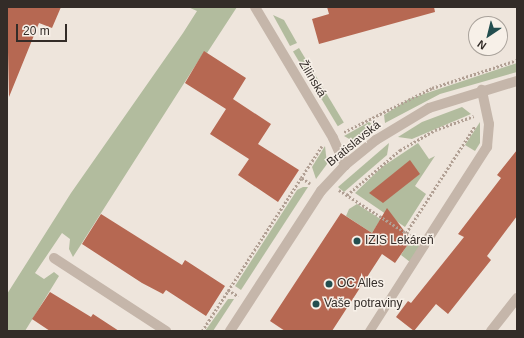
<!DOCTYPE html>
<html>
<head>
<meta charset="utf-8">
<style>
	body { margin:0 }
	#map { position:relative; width:524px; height:338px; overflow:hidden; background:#eee5dc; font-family:Arial,sans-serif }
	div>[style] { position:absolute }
	.green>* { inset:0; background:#b2bc9e; transform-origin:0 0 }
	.building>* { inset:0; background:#b66852 }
	.path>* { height:2.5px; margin-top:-1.25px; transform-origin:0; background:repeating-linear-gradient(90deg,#b1a094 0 2px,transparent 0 4px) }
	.service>* { height:9px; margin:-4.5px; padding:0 4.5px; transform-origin:4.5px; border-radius:4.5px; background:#c5b6aa }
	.minor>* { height:10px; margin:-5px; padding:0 5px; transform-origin:5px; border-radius:5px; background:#c5b6aa }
	.dots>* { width:11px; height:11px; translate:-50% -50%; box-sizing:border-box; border:2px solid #f7f0e8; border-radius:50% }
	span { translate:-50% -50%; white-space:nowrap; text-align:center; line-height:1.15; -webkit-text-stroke:3px #f7f0e8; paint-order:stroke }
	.street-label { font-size:12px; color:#332c28 }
	.poi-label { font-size:12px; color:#332c28 }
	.left { translate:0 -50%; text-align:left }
	.frame { position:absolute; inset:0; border:8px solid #332c28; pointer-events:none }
	.north { position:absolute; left:468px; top:16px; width:40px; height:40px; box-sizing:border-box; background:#f7f0e8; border:1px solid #a9a29b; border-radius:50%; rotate:215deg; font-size:11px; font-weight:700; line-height:16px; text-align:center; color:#332c28 }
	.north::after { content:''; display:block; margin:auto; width:14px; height:18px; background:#234e4f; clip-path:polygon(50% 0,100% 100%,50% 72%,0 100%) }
	.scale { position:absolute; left:16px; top:24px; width:51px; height:18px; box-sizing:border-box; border:2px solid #332c28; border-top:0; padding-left:5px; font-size:12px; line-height:14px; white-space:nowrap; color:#332c28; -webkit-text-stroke:3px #f7f0e8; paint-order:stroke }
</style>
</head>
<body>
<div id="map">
	<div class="green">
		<i style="clip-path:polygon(188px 7px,237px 7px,207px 53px,204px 52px,73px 257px,69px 249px,70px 239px,62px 233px,35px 273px,44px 279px,54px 272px,59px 276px,25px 331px,7px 331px,7px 294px,71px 193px,183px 33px,197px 11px)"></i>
		<i style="clip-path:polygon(273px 15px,284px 20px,297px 43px,290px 46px)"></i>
		<i style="left:299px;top:48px;width:87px;height:7px;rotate:59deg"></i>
		<i style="clip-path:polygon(517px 63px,517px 72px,440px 94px,385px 123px,384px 115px,409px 99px)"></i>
		<i style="clip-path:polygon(462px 107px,471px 114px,412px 139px,398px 137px,422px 122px)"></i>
		<i style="clip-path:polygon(369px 122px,377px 128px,363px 137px,351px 140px,344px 136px)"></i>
		<i style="clip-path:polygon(480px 122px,480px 143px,475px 151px,465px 145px)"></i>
		<i style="clip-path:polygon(389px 143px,387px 155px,344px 192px,338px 187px)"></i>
		<i style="clip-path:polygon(418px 143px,429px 159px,435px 156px,415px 186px,426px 194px,405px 227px,355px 193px,382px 167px)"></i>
		<i style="clip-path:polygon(325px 146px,327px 164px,316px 179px,312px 167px)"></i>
		<i style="clip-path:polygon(303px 187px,308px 187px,241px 290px,235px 286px,297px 190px)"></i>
		<i style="clip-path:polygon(357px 204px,421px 245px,410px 262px,401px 255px,409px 242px,379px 222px,372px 233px,346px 216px,349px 209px)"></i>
		<i style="clip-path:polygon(228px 299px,234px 299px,213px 331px,205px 331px)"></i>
	</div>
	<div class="building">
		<i style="clip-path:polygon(7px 7px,61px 7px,52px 28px,39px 23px,9px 97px)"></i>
		<i style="clip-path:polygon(327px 7px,434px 7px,435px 12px,319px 44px,312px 19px,329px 14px)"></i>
		<i style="clip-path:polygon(204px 51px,246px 78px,233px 99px,271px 124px,258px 144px,299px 170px,278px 202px,238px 175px,249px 159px,210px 134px,226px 109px,185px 83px)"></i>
		<i style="clip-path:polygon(517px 150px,517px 216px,487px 256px,491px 260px,448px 314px,436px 304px,414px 331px,396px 317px,408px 301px,411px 303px,464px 237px,458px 234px,501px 178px,497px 175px)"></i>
		<i style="clip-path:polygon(410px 160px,420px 174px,383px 203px,369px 193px)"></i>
		<i style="clip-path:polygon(387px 208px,411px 240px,395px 263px,382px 254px,332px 331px,285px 331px,270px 321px,341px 213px,372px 233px)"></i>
		<i style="clip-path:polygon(101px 214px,182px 265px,185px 260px,225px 286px,206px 316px,166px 290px,163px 294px,142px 283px,82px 244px)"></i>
		<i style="clip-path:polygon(50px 292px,91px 317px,93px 314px,119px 331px,50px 331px,32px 319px)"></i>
	</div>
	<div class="path">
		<i style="left:344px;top:132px;width:98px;rotate:-26.6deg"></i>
		<i style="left:432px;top:88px;width:89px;rotate:-18.2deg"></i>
		<i style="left:310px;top:184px;width:11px;rotate:-146deg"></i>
		<i style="left:301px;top:178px;width:38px;rotate:-57deg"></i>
		<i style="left:339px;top:190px;width:89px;rotate:32.6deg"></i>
		<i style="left:347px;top:195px;width:70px;rotate:-40.3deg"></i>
		<i style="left:400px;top:150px;width:40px;rotate:-29.7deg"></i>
		<i style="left:435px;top:130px;width:41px;rotate:-19.7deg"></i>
		<i style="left:406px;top:233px;width:127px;rotate:-57.2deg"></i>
		<i style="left:228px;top:290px;width:12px;rotate:31deg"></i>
		<i style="left:202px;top:331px;width:182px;rotate:-57.1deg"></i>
	</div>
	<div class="service">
		<i style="left:369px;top:331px;width:102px;rotate:-57.4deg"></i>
	</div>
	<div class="minor">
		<i style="left:255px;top:7px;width:152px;rotate:59.2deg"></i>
		<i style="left:333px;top:138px;width:30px;rotate:66deg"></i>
		<i style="left:424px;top:245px;width:117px;rotate:-57.3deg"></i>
		<i style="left:487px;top:147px;width:23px;rotate:-85deg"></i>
		<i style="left:489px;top:124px;width:35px;rotate:-102deg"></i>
		<i style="left:54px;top:258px;width:134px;rotate:33.1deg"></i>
		<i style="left:230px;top:331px;width:167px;rotate:-57deg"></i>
		<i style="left:321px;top:191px;width:35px;rotate:-47deg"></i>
		<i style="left:345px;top:165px;width:40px;rotate:-39deg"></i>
		<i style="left:376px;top:140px;width:62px;rotate:-31.1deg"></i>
		<i style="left:429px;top:108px;width:92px;rotate:-17.1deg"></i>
		<i style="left:491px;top:331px;width:42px;rotate:-51.8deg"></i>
	</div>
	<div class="dots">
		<i style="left:357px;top:241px;background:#234e4f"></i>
		<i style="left:329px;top:284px;background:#234e4f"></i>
		<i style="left:316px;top:304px;background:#234e4f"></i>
	</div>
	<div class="street-label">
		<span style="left:312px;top:79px;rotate:59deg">Žilinská</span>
		<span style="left:354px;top:144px;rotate:-39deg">Bratislavská</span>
	</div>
	<div class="poi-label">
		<span class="left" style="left:365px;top:241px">IZIS Lekáreň</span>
		<span class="left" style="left:337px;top:284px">OC Alles</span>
		<span class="left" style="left:324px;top:304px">Vaše potraviny</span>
	</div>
	<div class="frame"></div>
	<div class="north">N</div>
	<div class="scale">20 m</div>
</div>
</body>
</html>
